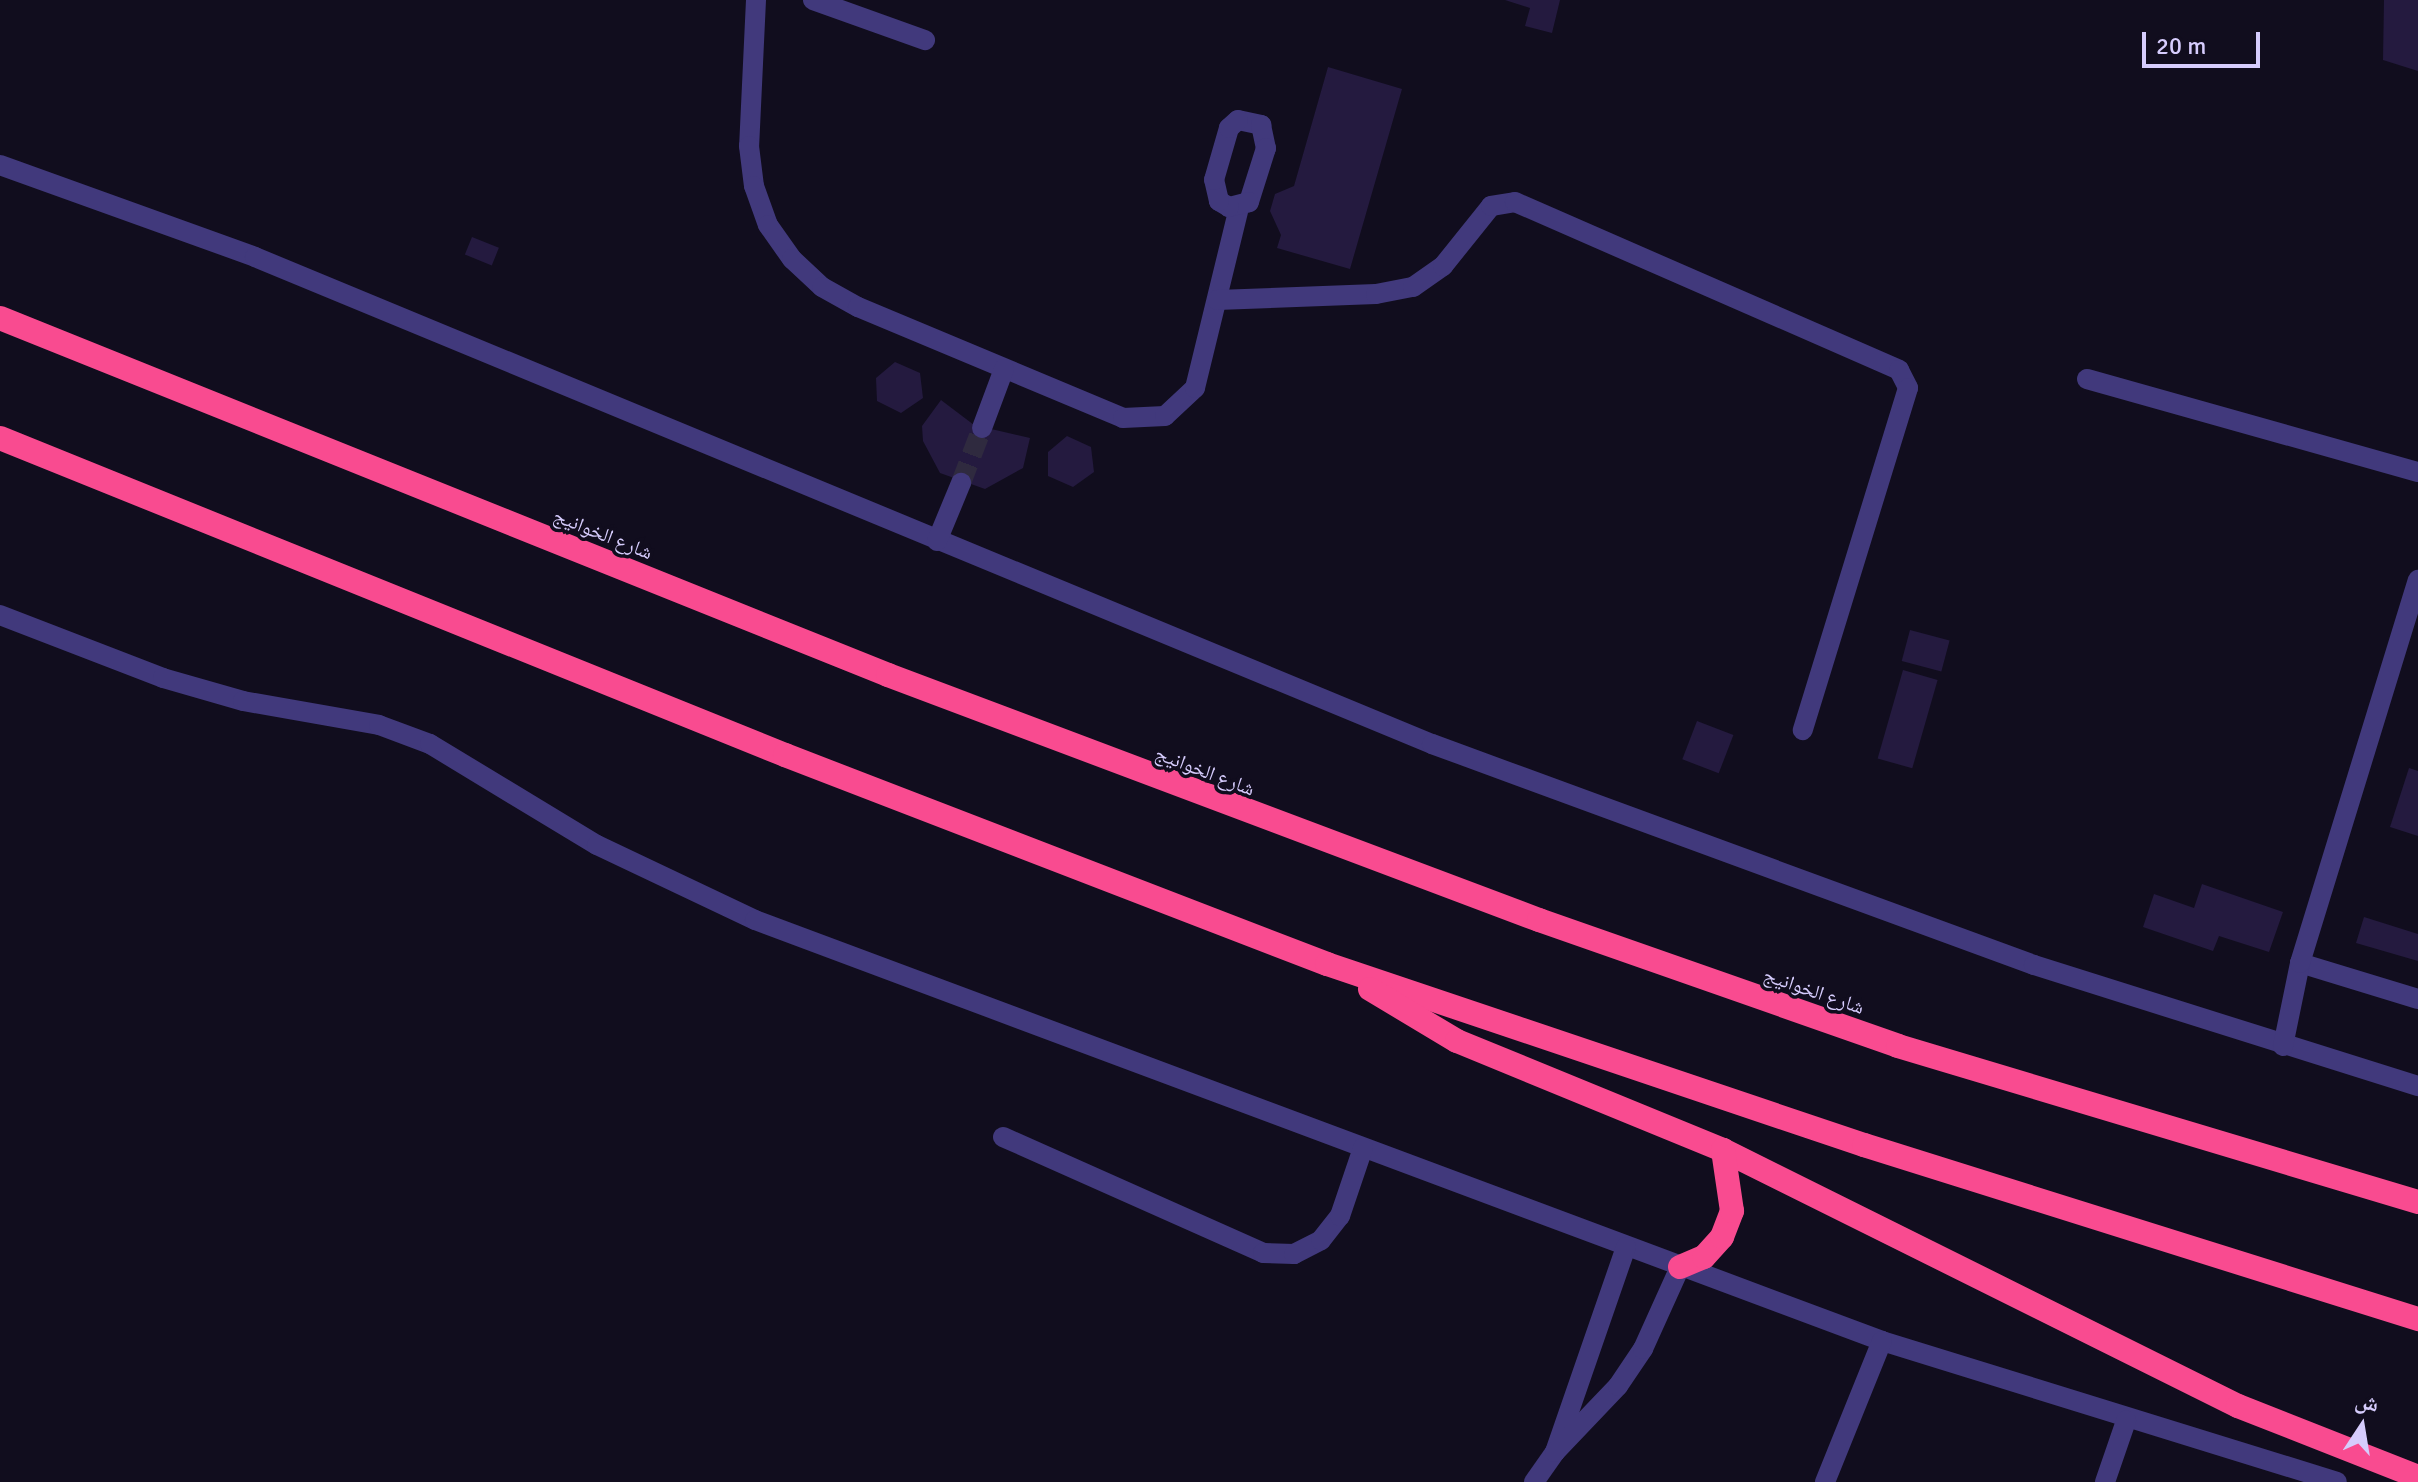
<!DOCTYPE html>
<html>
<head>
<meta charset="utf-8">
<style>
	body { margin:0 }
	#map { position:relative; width:2418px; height:1482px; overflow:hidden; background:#110d1e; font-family:Signika,"Noto Naskh Arabic",sans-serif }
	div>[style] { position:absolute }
	.building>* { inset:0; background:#241a3f; transform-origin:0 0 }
	.minor-tunnel>* { height:20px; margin-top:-10px; transform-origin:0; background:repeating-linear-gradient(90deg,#2f2a3f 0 20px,transparent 0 30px) }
	.minor>* { height:20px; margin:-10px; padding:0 10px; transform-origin:10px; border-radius:10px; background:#41397c }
	.highway>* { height:24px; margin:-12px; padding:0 12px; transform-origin:12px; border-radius:12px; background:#f94b90 }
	span { translate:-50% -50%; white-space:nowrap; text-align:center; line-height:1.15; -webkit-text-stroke:7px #110d1e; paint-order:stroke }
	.street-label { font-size:20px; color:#d6ccfd }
	.north { position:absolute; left:2322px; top:1386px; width:80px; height:80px; -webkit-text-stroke:6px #110d1e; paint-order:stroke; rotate:12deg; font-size:22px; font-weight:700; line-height:32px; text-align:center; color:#d6ccfd }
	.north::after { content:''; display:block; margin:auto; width:28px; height:36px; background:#d6ccfd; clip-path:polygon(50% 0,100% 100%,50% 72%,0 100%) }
	.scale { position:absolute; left:2142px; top:32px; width:118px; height:36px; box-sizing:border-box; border:4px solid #d6ccfd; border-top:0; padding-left:10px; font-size:24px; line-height:28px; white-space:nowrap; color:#d6ccfd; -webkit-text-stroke:6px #110d1e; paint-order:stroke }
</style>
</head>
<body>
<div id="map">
	<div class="building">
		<i style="clip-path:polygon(1505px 0,1560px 0,1552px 33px,1525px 26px,1530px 8px)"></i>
		<i style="clip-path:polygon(2384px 0,2418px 0,2418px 71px,2383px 60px)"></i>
		<i style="clip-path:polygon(1328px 67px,1402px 89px,1350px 269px,1277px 248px,1281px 235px,1270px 211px,1275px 194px,1294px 186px)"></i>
		<i style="left:472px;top:237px;width:29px;height:19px;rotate:22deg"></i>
		<i style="clip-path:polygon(895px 362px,920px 373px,923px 398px,901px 413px,877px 401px,876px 378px)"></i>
		<i style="clip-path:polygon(941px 400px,974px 425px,1030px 438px,1023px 468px,985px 489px,940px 473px,923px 441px,922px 426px)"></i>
		<i style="clip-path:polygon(1067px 436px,1091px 447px,1094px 472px,1073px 487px,1048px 476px,1048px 452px)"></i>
		<i style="left:1910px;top:630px;width:41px;height:32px;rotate:15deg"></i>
		<i style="left:1903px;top:670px;width:36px;height:92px;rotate:16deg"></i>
		<i style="left:1697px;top:721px;width:39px;height:41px;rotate:21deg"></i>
		<i style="clip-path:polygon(2409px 768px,2418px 771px,2418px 836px,2390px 827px)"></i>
		<i style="clip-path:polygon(2202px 884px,2283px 912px,2269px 952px,2219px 936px,2213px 951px,2143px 927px,2154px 894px,2194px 908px)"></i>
		<i style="clip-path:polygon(2364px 917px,2418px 934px,2418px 961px,2356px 943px)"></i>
	</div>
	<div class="minor-tunnel">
		<i style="left:961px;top:483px;width:59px;rotate:-69.1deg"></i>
	</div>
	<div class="minor">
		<i style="left:756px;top:0;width:146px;rotate:92.7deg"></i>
		<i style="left:749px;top:146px;width:40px;rotate:82.9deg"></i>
		<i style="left:754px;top:186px;width:41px;rotate:70.3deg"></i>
		<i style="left:768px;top:225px;width:42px;rotate:54.8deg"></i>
		<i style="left:792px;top:259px;width:41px;rotate:43deg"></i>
		<i style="left:822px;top:287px;width:41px;rotate:29.1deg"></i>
		<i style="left:858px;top:307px;width:287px;rotate:22.7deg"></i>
		<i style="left:1123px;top:418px;width:42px;rotate:-2.7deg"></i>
		<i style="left:1165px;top:416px;width:41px;rotate:-43deg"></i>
		<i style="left:1195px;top:388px;width:186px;rotate:-76.3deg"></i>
		<i style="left:813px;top:0;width:119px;rotate:19.7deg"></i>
		<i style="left:1238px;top:120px;width:24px;rotate:12deg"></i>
		<i style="left:1261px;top:125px;width:24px;rotate:78deg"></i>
		<i style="left:1266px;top:148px;width:57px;rotate:107.5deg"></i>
		<i style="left:1249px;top:202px;width:21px;rotate:166deg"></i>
		<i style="left:1229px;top:207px;width:12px;rotate:-149deg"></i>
		<i style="left:1219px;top:201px;width:22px;rotate:-103deg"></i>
		<i style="left:1214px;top:180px;width:54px;rotate:-73.9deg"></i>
		<i style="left:1229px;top:128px;width:12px;rotate:-42deg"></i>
		<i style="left:0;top:165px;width:271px;rotate:19.8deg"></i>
		<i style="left:255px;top:257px;width:1274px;rotate:22.48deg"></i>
		<i style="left:1432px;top:744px;width:641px;rotate:20.16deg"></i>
		<i style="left:2034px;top:965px;width:403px;rotate:17.5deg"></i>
		<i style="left:1217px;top:300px;width:159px;rotate:-2.2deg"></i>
		<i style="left:1376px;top:294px;width:38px;rotate:-11deg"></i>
		<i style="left:1413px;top:287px;width:37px;rotate:-35deg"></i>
		<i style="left:1443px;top:266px;width:77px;rotate:-51.3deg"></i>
		<i style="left:1491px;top:206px;width:24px;rotate:-9deg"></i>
		<i style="left:1515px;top:202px;width:419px;rotate:23.6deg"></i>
		<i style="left:1899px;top:370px;width:20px;rotate:63deg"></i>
		<i style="left:1908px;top:388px;width:358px;rotate:107.1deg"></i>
		<i style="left:2087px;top:379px;width:344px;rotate:15.7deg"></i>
		<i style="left:982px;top:428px;width:63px;rotate:-69.6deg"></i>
		<i style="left:937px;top:541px;width:63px;rotate:-67.5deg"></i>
		<i style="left:0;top:615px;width:175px;rotate:21.1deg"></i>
		<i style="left:163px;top:678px;width:83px;rotate:16deg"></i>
		<i style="left:243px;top:701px;width:138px;rotate:10deg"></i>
		<i style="left:379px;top:725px;width:54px;rotate:20.4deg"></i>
		<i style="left:430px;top:744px;width:195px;rotate:31.2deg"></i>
		<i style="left:597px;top:845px;width:175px;rotate:25.4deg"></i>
		<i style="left:755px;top:920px;width:1203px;rotate:20.48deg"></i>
		<i style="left:1882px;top:1341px;width:476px;rotate:17.2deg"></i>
		<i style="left:2300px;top:963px;width:123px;rotate:17deg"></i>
		<i style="left:2283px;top:1046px;width:85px;rotate:-78.4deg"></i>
		<i style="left:2300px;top:963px;width:401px;rotate:-72.9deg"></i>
		<i style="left:1003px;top:1137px;width:285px;rotate:24deg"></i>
		<i style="left:1263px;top:1253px;width:31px;rotate:2deg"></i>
		<i style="left:1294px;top:1254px;width:30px;rotate:-27deg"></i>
		<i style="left:1321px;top:1240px;width:31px;rotate:-52deg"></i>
		<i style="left:1340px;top:1216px;width:72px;rotate:-71.3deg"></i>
		<i style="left:1555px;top:1452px;width:217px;rotate:-70.9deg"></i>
		<i style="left:1534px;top:1482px;width:37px;rotate:-55deg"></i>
		<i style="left:1555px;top:1452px;width:91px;rotate:-46.3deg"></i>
		<i style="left:1618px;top:1386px;width:45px;rotate:-56deg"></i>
		<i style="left:1643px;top:1349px;width:90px;rotate:-65.7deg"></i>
		<i style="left:1825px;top:1482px;width:152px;rotate:-68deg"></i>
		<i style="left:2105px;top:1482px;width:65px;rotate:-71deg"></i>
	</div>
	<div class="highway">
		<i style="left:0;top:318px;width:957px;rotate:21.9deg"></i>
		<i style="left:888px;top:675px;width:696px;rotate:20.62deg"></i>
		<i style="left:1539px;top:920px;width:380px;rotate:19.3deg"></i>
		<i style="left:1898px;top:1046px;width:543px;rotate:16.7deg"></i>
		<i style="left:0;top:438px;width:847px;rotate:21.99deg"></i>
		<i style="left:785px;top:755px;width:581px;rotate:21.09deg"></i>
		<i style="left:1327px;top:964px;width:567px;rotate:18.63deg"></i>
		<i style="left:1864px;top:1145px;width:581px;rotate:17.44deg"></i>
		<i style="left:1370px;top:989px;width:101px;rotate:30.9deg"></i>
		<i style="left:1457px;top:1041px;width:287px;rotate:22.3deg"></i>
		<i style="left:1723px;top:1150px;width:575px;rotate:26.43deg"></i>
		<i style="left:2238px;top:1406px;width:193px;rotate:21.5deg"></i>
		<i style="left:1680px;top:1267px;width:26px;rotate:-23deg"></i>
		<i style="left:1704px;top:1257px;width:27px;rotate:-48deg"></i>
		<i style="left:1722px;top:1237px;width:28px;rotate:-69deg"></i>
		<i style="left:1732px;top:1211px;width:62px;rotate:-98.4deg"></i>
	</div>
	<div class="street-label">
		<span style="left:603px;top:534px;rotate:22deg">شارع الخوانيج</span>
		<span style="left:1205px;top:771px;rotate:21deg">شارع الخوانيج</span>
		<span style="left:1814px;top:991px;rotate:19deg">شارع الخوانيج</span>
	</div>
	<div class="north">ش</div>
	<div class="scale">20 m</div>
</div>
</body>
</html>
